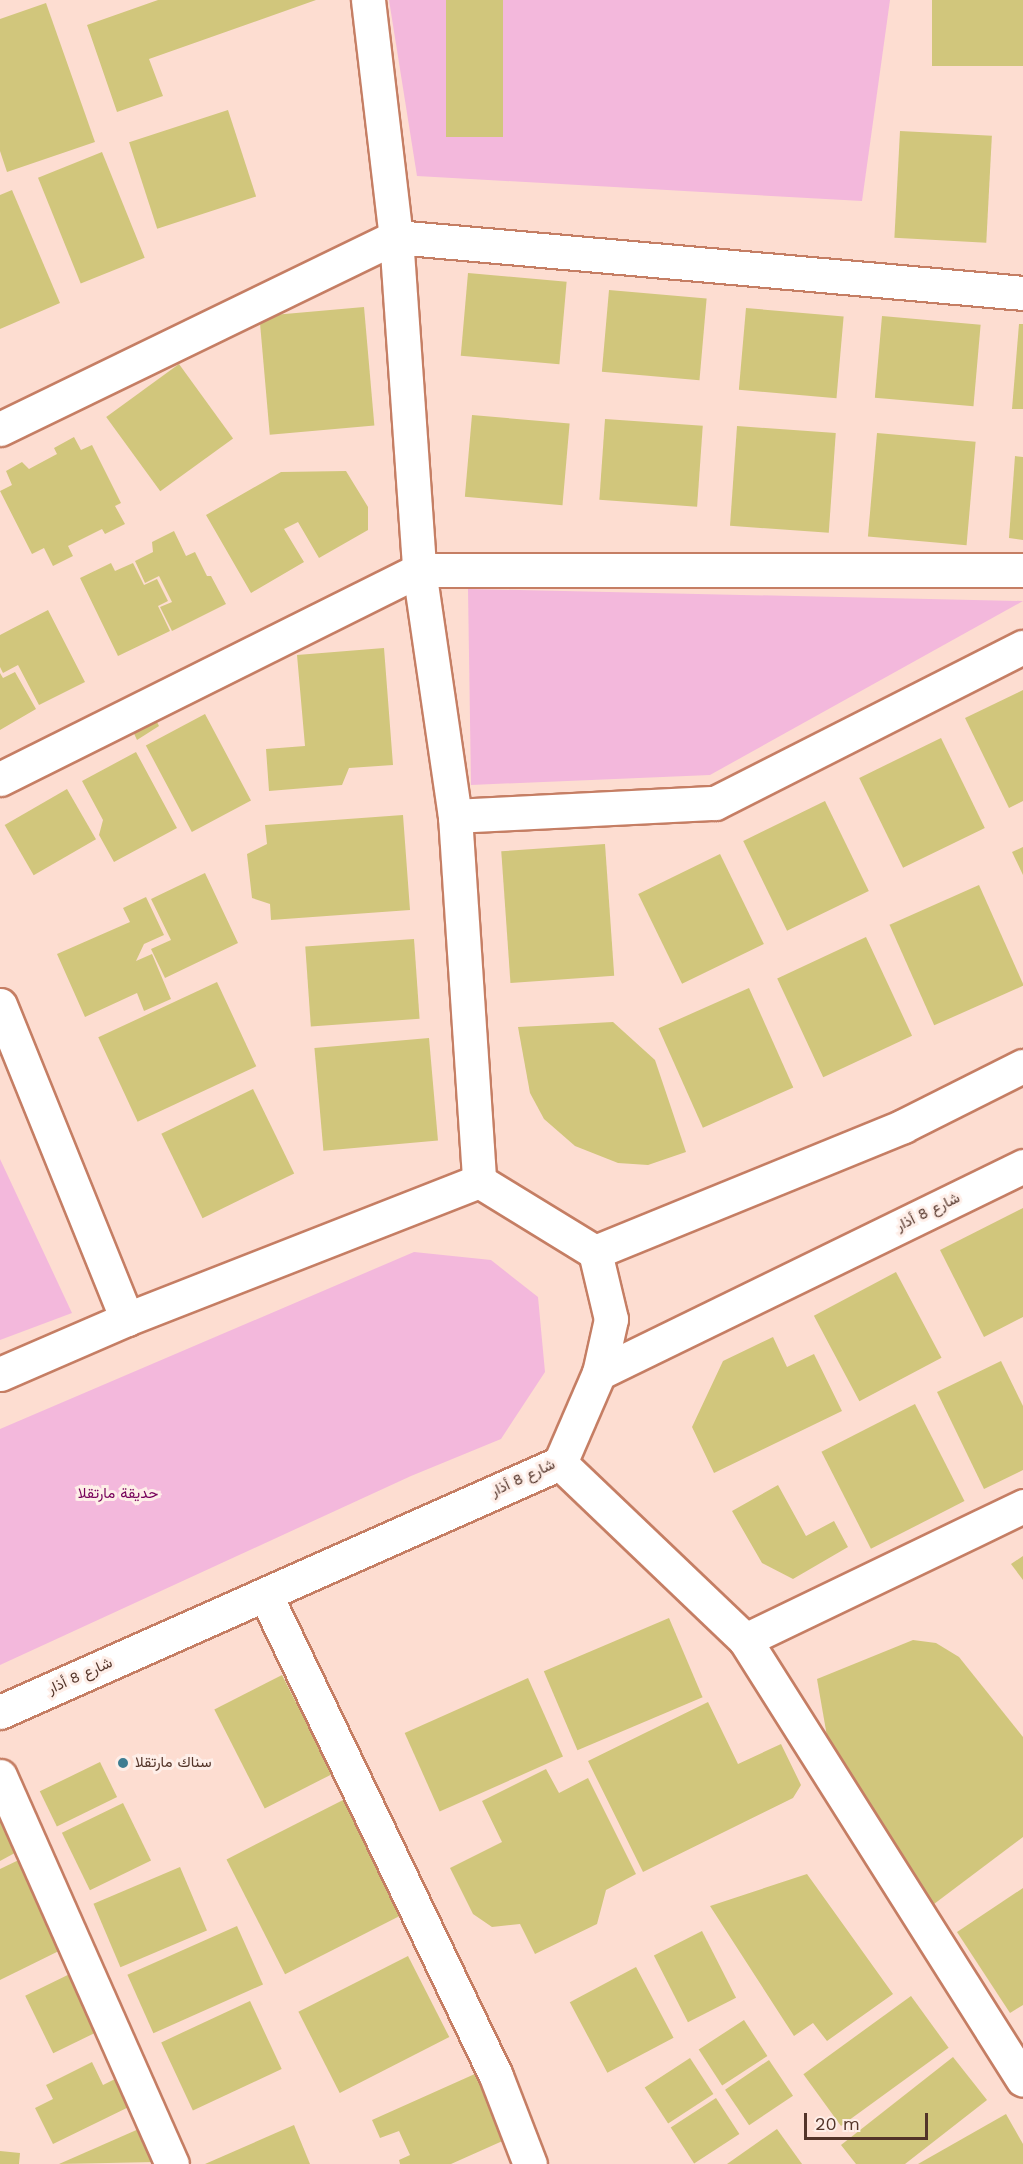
<!DOCTYPE html>
<html>
<head>
<meta charset="utf-8">
<style>
	body { margin:0 }
	#map { position:relative; width:1023px; height:2164px; overflow:hidden; background:#fdddd1; font-family:"Work Sans",Vazirmatn,sans-serif }
	div>[style] { position:absolute }
	.green>* { inset:0; background:#f3b8dc }
	.building>* { inset:0; background:#d1c67c; transform-origin:0 0 }
	.roads { filter:drop-shadow(2px 0 #c57e64) drop-shadow(-2px 0 #c57e64) drop-shadow(0 2px #c57e64) drop-shadow(0 -2px #c57e64) }
	.minor>* { height:33px; margin:-16.5px; padding:0 16.5px; transform-origin:16.5px; border-radius:16.5px; background:#fff }
	.major>* { height:33px; margin:-16.5px; padding:0 16.5px; transform-origin:16.5px; border-radius:16.5px; background:#fff }
	.dots>* { width:16px; height:16px; translate:-50% -50%; box-sizing:border-box; border:3px solid #feeee8; border-radius:50% }
	span { translate:-50% -50%; white-space:nowrap; text-align:center; line-height:1.15; -webkit-text-stroke:6px #feeee8; paint-order:stroke }
	.street-label { font-size:15px; color:#533429 }
	.park-label { font-size:15px; color:#76005a }
	.poi-label { font-size:15px; color:#533429 }
	.left { translate:0 -50%; text-align:left }
	.scale { position:absolute; left:804px; top:2113px; width:124px; height:27px; box-sizing:border-box; border:3px solid #533429; border-top:0; padding-left:8px; font-size:18px; line-height:21px; white-space:nowrap; color:#533429; -webkit-text-stroke:4px #feeee8; paint-order:stroke }
</style>
</head>
<body>
<div id="map">
	<div class="green">
		<i style="clip-path:polygon(389px 0,890px 0,862px 201px,417px 176px)"></i>
		<i style="clip-path:polygon(468px 589px,1023px 601px,710px 775px,471px 785px)"></i>
		<i style="clip-path:polygon(0 1159px,72px 1313px,0 1340px)"></i>
		<i style="clip-path:polygon(414px 1252px,491px 1260px,538px 1297px,545px 1372px,501px 1439px,411px 1476px,0 1665px,0 1429px)"></i>
	</div>
	<div class="building">
		<i style="clip-path:polygon(158px 0,316px 0,149px 59px,163px 96px,117px 112px,87px 25px)"></i>
		<i style="left:446px;top:0;width:57px;height:137px"></i>
		<i style="left:932px;top:0;width:91px;height:66px"></i>
		<i style="clip-path:polygon(46px 3px,95px 142px,7px 172px,0 151px,0 19px)"></i>
		<i style="left:228px;top:110px;width:91px;height:104px;rotate:72deg"></i>
		<i style="left:900px;top:131px;width:92px;height:107px;rotate:3deg"></i>
		<i style="left:102px;top:152px;width:114px;height:69px;rotate:68deg"></i>
		<i style="clip-path:polygon(12px 190px,60px 303px,0 329px,0 195px)"></i>
		<i style="left:468px;top:273px;width:99px;height:83px;rotate:5deg"></i>
		<i style="left:609px;top:290px;width:98px;height:82px;rotate:5deg"></i>
		<i style="left:364px;top:307px;width:119px;height:105px;rotate:85deg"></i>
		<i style="left:746px;top:308px;width:98px;height:82px;rotate:5deg"></i>
		<i style="left:882px;top:316px;width:99px;height:82px;rotate:5deg"></i>
		<i style="clip-path:polygon(1019px 324px,1023px 324px,1023px 409px,1012px 409px)"></i>
		<i style="left:179px;top:364px;width:92px;height:90px;rotate:54deg"></i>
		<i style="left:472px;top:415px;width:98px;height:82px;rotate:5deg"></i>
		<i style="left:605px;top:419px;width:98px;height:81px;rotate:4deg"></i>
		<i style="left:737px;top:426px;width:99px;height:100px;rotate:4deg"></i>
		<i style="left:877px;top:433px;width:99px;height:104px;rotate:5deg"></i>
		<i style="clip-path:polygon(74px 437px,81px 450px,92px 445px,121px 503px,115px 506px,125px 524px,105px 534px,102px 529px,68px 546px,73px 556px,53px 566px,44px 548px,32px 554px,0 491px,12px 485px,6px 471px,22px 462px,29px 469px,57px 454px,54px 448px)"></i>
		<i style="clip-path:polygon(1015px 456px,1023px 457px,1023px 540px,1009px 538px)"></i>
		<i style="clip-path:polygon(346px 471px,368px 507px,368px 530px,319px 558px,298px 522px,284px 529px,304px 562px,251px 593px,206px 515px,281px 472px)"></i>
		<i style="clip-path:polygon(174px 531px,186px 556px,195px 552px,207px 576px,211px 576px,226px 604px,172px 631px,160px 607px,172px 602px,159px 576px,145px 583px,135px 561px,153px 552px,152px 542px)"></i>
		<i style="clip-path:polygon(111px 563px,115px 571px,133px 563px,144px 585px,157px 579px,168px 601px,158px 606px,170px 631px,118px 656px,80px 578px)"></i>
		<i style="clip-path:polygon(48px 610px,85px 682px,39px 705px,18px 665px,3px 673px,0 667px,0 635px)"></i>
		<i style="clip-path:polygon(384px 648px,393px 765px,349px 768px,342px 785px,269px 791px,266px 749px,305px 746px,297px 655px)"></i>
		<i style="clip-path:polygon(15px 672px,36px 709px,0 730px,0 673px,3px 678px)"></i>
		<i style="clip-path:polygon(1023px 690px,1023px 801px,1009px 808px,965px 718px)"></i>
		<i style="clip-path:polygon(153px 714px,159px 726px,137px 740px,131px 727px)"></i>
		<i style="left:205px;top:714px;width:98px;height:67px;rotate:62deg"></i>
		<i style="left:941px;top:738px;width:100px;height:91px;rotate:64deg"></i>
		<i style="clip-path:polygon(136px 752px,177px 828px,114px 862px,99px 835px,103px 820px,82px 781px)"></i>
		<i style="left:67px;top:789px;width:58px;height:72px;rotate:60deg"></i>
		<i style="left:825px;top:801px;width:100px;height:91px;rotate:64deg"></i>
		<i style="clip-path:polygon(403px 815px,410px 910px,271px 920px,270px 904px,252px 898px,247px 854px,267px 844px,265px 825px)"></i>
		<i style="left:605px;top:844px;width:132px;height:104px;rotate:86deg"></i>
		<i style="clip-path:polygon(1023px 847px,1023px 875px,1012px 852px)"></i>
		<i style="left:720px;top:854px;width:100px;height:91px;rotate:64deg"></i>
		<i style="clip-path:polygon(205px 873px,238px 943px,165px 978px,151px 949px,171px 940px,151px 899px)"></i>
		<i style="left:979px;top:885px;width:110px;height:98px;rotate:66deg"></i>
		<i style="clip-path:polygon(146px 897px,164px 935px,144px 944px,136px 961px,152px 954px,171px 999px,144px 1011px,137px 993px,85px 1017px,57px 954px,130px 922px,123px 908px)"></i>
		<i style="left:866px;top:937px;width:109px;height:98px;rotate:65deg"></i>
		<i style="left:414px;top:939px;width:80px;height:109px;rotate:86deg"></i>
		<i style="left:217px;top:982px;width:93px;height:131px;rotate:65deg"></i>
		<i style="left:749px;top:988px;width:109px;height:99px;rotate:66deg"></i>
		<i style="clip-path:polygon(613px 1022px,655px 1060px,686px 1152px,648px 1165px,618px 1163px,575px 1146px,544px 1119px,530px 1093px,518px 1027px)"></i>
		<i style="left:429px;top:1038px;width:103px;height:115px;rotate:85deg"></i>
		<i style="left:253px;top:1089px;width:94px;height:102px;rotate:64deg"></i>
		<i style="clip-path:polygon(1023px 1208px,1023px 1317px,984px 1337px,940px 1250px)"></i>
		<i style="left:896px;top:1272px;width:97px;height:93px;rotate:62deg"></i>
		<i style="clip-path:polygon(773px 1337px,787px 1367px,814px 1354px,842px 1411px,714px 1473px,692px 1427px,723px 1361px)"></i>
		<i style="clip-path:polygon(1001px 1361px,1023px 1406px,1023px 1470px,984px 1489px,937px 1392px)"></i>
		<i style="left:915px;top:1404px;width:109px;height:105px;rotate:63deg"></i>
		<i style="clip-path:polygon(778px 1485px,806px 1536px,834px 1521px,848px 1547px,793px 1579px,762px 1563px,732px 1511px)"></i>
		<i style="clip-path:polygon(1023px 1556px,1023px 1580px,1011px 1564px)"></i>
		<i style="left:669px;top:1618px;width:86px;height:136px;rotate:67deg"></i>
		<i style="clip-path:polygon(913px 1640px,936px 1643px,959px 1657px,1023px 1737px,1023px 1837px,934px 1904px,828px 1742px,817px 1679px)"></i>
		<i style="left:282px;top:1675px;width:111px;height:76px;rotate:63deg"></i>
		<i style="left:528px;top:1678px;width:86px;height:135px;rotate:66deg"></i>
		<i style="clip-path:polygon(708px 1702px,738px 1764px,781px 1744px,801px 1785px,793px 1798px,643px 1872px,588px 1761px)"></i>
		<i style="left:100px;top:1762px;width:39px;height:67px;rotate:64deg"></i>
		<i style="clip-path:polygon(546px 1769px,559px 1793px,588px 1778px,636px 1874px,606px 1890px,597px 1924px,535px 1954px,520px 1924px,492px 1927px,473px 1914px,450px 1868px,502px 1842px,482px 1801px)"></i>
		<i style="left:345px;top:1799px;width:129px;height:133px;rotate:63deg"></i>
		<i style="left:123px;top:1803px;width:64px;height:68px;rotate:64deg"></i>
		<i style="clip-path:polygon(0 1814px,24px 1848px,0 1861px)"></i>
		<i style="clip-path:polygon(25px 1857px,69px 1946px,0 1980px,0 1869px)"></i>
		<i style="left:180px;top:1867px;width:69px;height:94px;rotate:67deg"></i>
		<i style="clip-path:polygon(807px 1874px,893px 1994px,827px 2041px,813px 2023px,794px 2036px,710px 1906px)"></i>
		<i style="clip-path:polygon(1023px 1888px,1023px 2005px,1010px 2013px,957px 1932px)"></i>
		<i style="left:237px;top:1926px;width:64px;height:120px;rotate:66deg"></i>
		<i style="left:702px;top:1931px;width:75px;height:54px;rotate:63deg"></i>
		<i style="left:408px;top:1956px;width:91px;height:123px;rotate:63deg"></i>
		<i style="left:636px;top:1967px;width:80px;height:75px;rotate:62deg"></i>
		<i style="left:80px;top:1969px;width:64px;height:61px;rotate:64deg"></i>
		<i style="left:911px;top:1996px;width:64px;height:133px;rotate:54deg"></i>
		<i style="left:250px;top:2001px;width:75px;height:98px;rotate:65deg"></i>
		<i style="left:744px;top:2020px;width:43px;height:54px;rotate:57deg"></i>
		<i style="clip-path:polygon(953px 2057px,987px 2100px,905px 2164px,856px 2164px,841px 2145px)"></i>
		<i style="left:690px;top:2058px;width:43px;height:54px;rotate:57deg"></i>
		<i style="left:769px;top:2060px;width:43px;height:53px;rotate:56deg"></i>
		<i style="clip-path:polygon(92px 2062px,103px 2085px,125px 2074px,139px 2102px,53px 2144px,35px 2108px,53px 2099px,46px 2085px)"></i>
		<i style="clip-path:polygon(477px 2073px,507px 2139px,451px 2164px,400px 2164px,399px 2160px,410px 2155px,399px 2131px,380px 2138px,372px 2120px)"></i>
		<i style="left:716px;top:2098px;width:43px;height:54px;rotate:57deg"></i>
		<i style="clip-path:polygon(1006px 2114px,1023px 2144px,1023px 2164px,918px 2164px)"></i>
		<i style="clip-path:polygon(294px 2125px,310px 2164px,205px 2164px)"></i>
		<i style="clip-path:polygon(141px 2128px,156px 2162px,59px 2164px)"></i>
		<i style="clip-path:polygon(777px 2129px,802px 2164px,727px 2164px)"></i>
		<i style="clip-path:polygon(0 2151px,20px 2153px,19px 2164px,0 2164px)"></i>
	</div>
	<div class="roads">
		<div class="minor">
			<i style="left:368px;top:0;width:239px;rotate:83.3deg"></i>
			<i style="left:396px;top:237px;width:334px;rotate:86deg"></i>
			<i style="left:419px;top:570px;width:249px;rotate:81.7deg"></i>
			<i style="left:455px;top:816px;width:366px;rotate:86.2deg"></i>
			<i style="left:0;top:429px;width:440px;rotate:-25.9deg"></i>
			<i style="left:396px;top:237px;width:629px;rotate:5.1deg"></i>
			<i style="left:0;top:779px;width:468px;rotate:-26.5deg"></i>
			<i style="left:419px;top:570px;width:604px"></i>
			<i style="left:455px;top:816px;width:260px;rotate:-2.9deg"></i>
			<i style="left:715px;top:803px;width:345px;rotate:-26.9deg"></i>
			<i style="left:0;top:1005px;width:339px;rotate:68deg"></i>
			<i style="left:560px;top:1463px;width:256px;rotate:43.7deg"></i>
			<i style="left:745px;top:1640px;width:520px;rotate:57.71deg"></i>
			<i style="left:265px;top:1594px;width:534px;rotate:64.39deg"></i>
			<i style="left:496px;top:2076px;width:94px;rotate:68.9deg"></i>
			<i style="left:745px;top:1640px;width:309px;rotate:-25.7deg"></i>
			<i style="left:0;top:1776px;width:424px;rotate:66.1deg"></i>
		</div>
		<div class="major">
			<i style="left:595px;top:1252px;width:69px;rotate:76.6deg"></i>
			<i style="left:611px;top:1319px;width:55px;rotate:102.5deg"></i>
			<i style="left:0;top:1374px;width:138px;rotate:-23.4deg"></i>
			<i style="left:127px;top:1319px;width:378px;rotate:-21.4deg"></i>
			<i style="left:479px;top:1181px;width:136px;rotate:31.5deg"></i>
			<i style="left:595px;top:1252px;width:333px;rotate:-22.2deg"></i>
			<i style="left:903px;top:1126px;width:134px;rotate:-26.6deg"></i>
			<i style="left:0;top:1712px;width:613px;rotate:-23.97deg"></i>
			<i style="left:560px;top:1463px;width:98px;rotate:-66.6deg"></i>
			<i style="left:599px;top:1373px;width:472px;rotate:-26deg"></i>
		</div>
	</div>
	<div class="dots">
		<i style="left:123px;top:1763px;background:#3e7d92"></i>
	</div>
	<div class="street-label">
		<span style="left:928px;top:1212px;rotate:-26deg">شارع 8 أذار</span>
		<span style="left:523px;top:1478px;rotate:-25deg">شارع 8 أذار</span>
		<span style="left:80px;top:1676px;rotate:-24deg">شارع 8 أذار</span>
	</div>
	<div class="park-label">
		<span style="left:118px;top:1494px">حديقة مارتقلا</span>
	</div>
	<div class="poi-label">
		<span class="left" style="left:135px;top:1763px">سناك مارتقلا</span>
	</div>
	<div class="scale">20 m</div>
</div>
</body>
</html>
